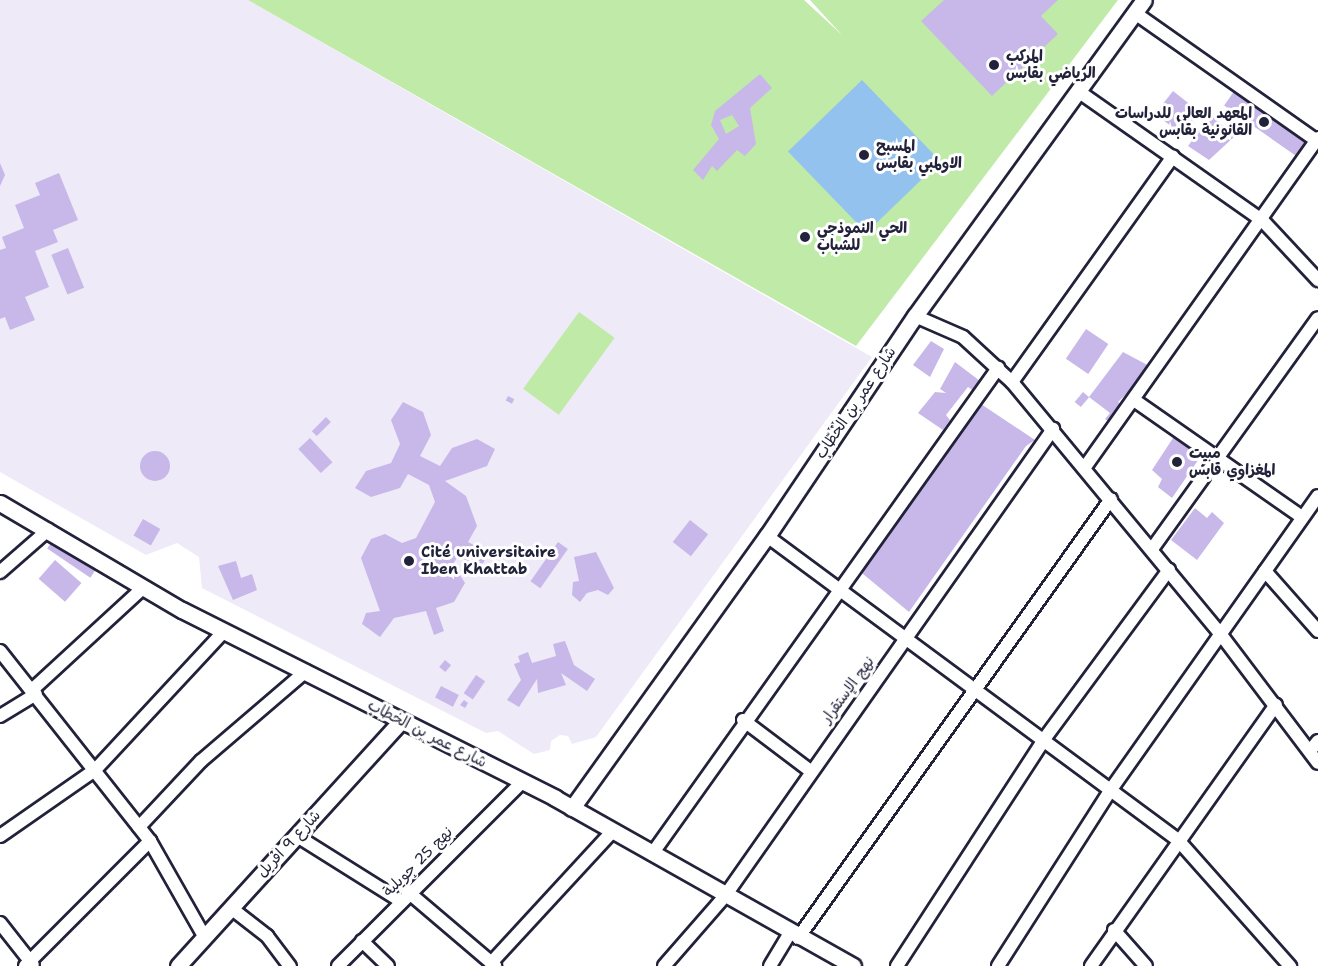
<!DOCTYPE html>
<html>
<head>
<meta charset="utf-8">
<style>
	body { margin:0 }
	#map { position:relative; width:1318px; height:966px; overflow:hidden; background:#fff; font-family:"Shantell Sans","Playpen Sans Arabic",sans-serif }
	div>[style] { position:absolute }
	.built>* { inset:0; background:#eeeaf8 }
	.green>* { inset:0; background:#c0eaa7; transform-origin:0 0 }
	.water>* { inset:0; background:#94c2ee; transform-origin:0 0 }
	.building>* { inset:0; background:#c8b8e9; transform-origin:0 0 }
	.round { border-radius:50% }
	.roads { filter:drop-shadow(2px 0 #22223b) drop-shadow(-2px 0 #22223b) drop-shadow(0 2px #22223b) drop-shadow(0 -2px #22223b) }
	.minor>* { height:12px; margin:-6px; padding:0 6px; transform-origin:6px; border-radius:6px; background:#fff }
	.tertiary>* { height:15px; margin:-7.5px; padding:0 7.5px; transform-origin:7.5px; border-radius:7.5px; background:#fff }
	.dots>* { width:16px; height:16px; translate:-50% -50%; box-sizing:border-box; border:3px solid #fff; border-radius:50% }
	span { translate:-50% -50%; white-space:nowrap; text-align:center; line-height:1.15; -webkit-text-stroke:6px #fff; paint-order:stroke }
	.poi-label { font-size:15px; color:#22223b; font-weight:700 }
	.left { translate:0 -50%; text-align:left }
	.right { translate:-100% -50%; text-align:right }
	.street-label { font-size:15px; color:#22223b }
</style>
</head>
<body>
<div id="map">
	<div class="built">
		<i style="clip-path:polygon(0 0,248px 0,872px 357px,596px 737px,572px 744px,568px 736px,560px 735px,551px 741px,550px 750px,534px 754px,498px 731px,486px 733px,202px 588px,199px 557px,177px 543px,146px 555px,0 472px)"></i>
	</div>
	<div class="green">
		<i style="clip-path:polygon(248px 0,804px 0,842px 35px,810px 0,1118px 0,856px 346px)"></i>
		<i style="left:579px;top:312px;width:44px;height:95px;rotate:36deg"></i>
	</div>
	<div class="water">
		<i style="left:862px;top:80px;width:113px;height:103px;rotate:46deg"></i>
	</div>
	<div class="building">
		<i style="clip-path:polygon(944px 0,1058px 0,1041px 16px,1058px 34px,992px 96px,921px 21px)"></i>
		<i style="clip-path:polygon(evenodd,760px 74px,772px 88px,750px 108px,756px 144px,745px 156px,737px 150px,717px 171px,712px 166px,703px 180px,693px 170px,719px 139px,711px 125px,715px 111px,760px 74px,732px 115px,739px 126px,726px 134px,720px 120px,732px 115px)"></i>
		<i style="left:1235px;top:90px;width:87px;height:19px;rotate:35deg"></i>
		<i style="left:1173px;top:91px;width:36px;height:29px;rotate:38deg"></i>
		<i style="clip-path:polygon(1211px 115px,1235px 136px,1209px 160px,1188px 146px)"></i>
		<i style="clip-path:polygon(0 163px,5px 175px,0 186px)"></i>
		<i style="clip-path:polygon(59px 173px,78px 220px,53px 230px,58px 242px,35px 251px,49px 287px,25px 297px,35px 320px,10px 330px,5px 317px,0 319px,0 250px,6px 248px,2px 237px,24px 228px,15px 205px,40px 195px,35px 183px)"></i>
		<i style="left:68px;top:248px;width:43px;height:18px;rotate:68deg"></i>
		<i style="left:1086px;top:329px;width:27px;height:36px;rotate:34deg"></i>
		<i style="clip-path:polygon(931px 341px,944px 349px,930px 377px,913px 365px)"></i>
		<i style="clip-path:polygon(1123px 352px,1153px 368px,1118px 402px,1125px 407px,1112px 424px,1105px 419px,1110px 413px,1089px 397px)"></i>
		<i style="clip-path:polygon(955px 362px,980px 381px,974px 391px,968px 387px,946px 415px,950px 420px,943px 430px,918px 413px,935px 392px,946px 393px,940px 389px)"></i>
		<i style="left:1083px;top:392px;width:8px;height:13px;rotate:40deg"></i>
		<i style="left:508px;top:396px;width:7px;height:5px;rotate:27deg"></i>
		<i style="clip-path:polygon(403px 402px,423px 412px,431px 435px,420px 456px,440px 466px,452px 448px,477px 439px,495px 449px,487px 466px,445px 481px,466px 496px,477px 526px,468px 542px,489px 553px,480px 568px,458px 556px,453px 564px,465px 583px,454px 602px,436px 608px,444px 631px,434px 635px,426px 611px,394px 618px,380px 637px,362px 624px,366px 613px,380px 611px,361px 558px,371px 539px,385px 534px,402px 543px,416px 538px,435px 502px,429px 485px,408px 474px,400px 488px,371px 497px,355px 488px,366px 471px,391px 463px,400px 444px,391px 420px)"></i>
		<i style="clip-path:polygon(978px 402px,1035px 440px,1026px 446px,909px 612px,857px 569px)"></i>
		<i style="left:326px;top:417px;width:7px;height:20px;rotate:45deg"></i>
		<i style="clip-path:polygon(1175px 435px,1203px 453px,1172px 498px,1158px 487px,1162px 479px,1152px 470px)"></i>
		<i style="left:310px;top:438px;width:33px;height:16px;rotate:47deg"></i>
		<i class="round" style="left:140px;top:451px;width:30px;height:30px"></i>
		<i style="clip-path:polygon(1195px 508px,1207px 518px,1212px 512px,1224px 523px,1197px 560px,1171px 540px)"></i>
		<i style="left:143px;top:519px;width:20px;height:19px;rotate:30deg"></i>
		<i style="left:690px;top:520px;width:23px;height:28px;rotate:38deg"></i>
		<i style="left:55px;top:537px;width:52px;height:14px;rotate:34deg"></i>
		<i style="left:558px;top:542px;width:12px;height:48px;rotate:35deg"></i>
		<i style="clip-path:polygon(596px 552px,614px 588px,608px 595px,598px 590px,587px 593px,580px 602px,572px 595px,573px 582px,579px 581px,574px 557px)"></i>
		<i style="left:55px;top:560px;width:35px;height:25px;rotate:41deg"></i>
		<i style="clip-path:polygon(236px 561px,241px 578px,252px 574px,257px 590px,233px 600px,218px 566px)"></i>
		<i style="clip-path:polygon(565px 641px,574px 665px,595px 679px,587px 691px,561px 673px,566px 685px,538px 693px,537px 679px,519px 707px,507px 700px,521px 680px,514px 664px,520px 662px,518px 656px,528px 652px,532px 663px,556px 656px,553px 644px)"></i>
		<i style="left:445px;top:660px;width:8px;height:9px;rotate:40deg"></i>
		<i style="left:476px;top:675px;width:11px;height:22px;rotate:34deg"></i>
		<i style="left:441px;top:686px;width:20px;height:13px;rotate:27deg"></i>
		<i style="clip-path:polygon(464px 700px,468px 703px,465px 708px,460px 705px)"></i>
	</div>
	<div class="roads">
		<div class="minor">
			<i style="left:1135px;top:13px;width:221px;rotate:35.1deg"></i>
			<i style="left:1078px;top:91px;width:226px;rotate:35.1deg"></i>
			<i style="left:1263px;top:221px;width:81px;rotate:47deg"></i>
			<i style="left:915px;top:316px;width:52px;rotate:23.6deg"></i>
			<i style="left:963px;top:337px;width:67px;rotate:42.6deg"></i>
			<i style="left:1012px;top:382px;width:325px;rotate:50.4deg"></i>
			<i style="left:1219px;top:632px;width:164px;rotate:52.9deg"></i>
			<i style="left:1012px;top:382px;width:277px;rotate:-54.5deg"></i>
			<i style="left:1134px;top:400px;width:205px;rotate:34.9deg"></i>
			<i style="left:1085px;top:467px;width:403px;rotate:-54.7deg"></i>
			<i style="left:767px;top:536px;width:511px;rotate:36.49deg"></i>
			<i style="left:1178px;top:840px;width:169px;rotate:48.4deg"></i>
			<i style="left:1152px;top:549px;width:284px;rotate:-54.3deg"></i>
			<i style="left:1265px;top:571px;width:80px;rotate:48.5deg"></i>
			<i style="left:0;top:572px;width:64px;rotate:-41.2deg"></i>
			<i style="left:0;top:651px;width:242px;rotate:51.7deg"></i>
			<i style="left:150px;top:841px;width:109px;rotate:60.4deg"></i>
			<i style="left:33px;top:689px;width:149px;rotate:-42.6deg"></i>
			<i style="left:0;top:716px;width:42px;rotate:-31.4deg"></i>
			<i style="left:743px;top:720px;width:83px;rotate:37.1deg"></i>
			<i style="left:1310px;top:751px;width:13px;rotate:-51deg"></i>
			<i style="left:139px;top:827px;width:91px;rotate:-46.8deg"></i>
			<i style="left:201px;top:761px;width:138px;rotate:-40.6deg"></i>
			<i style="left:0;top:836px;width:116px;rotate:-34.8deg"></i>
			<i style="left:95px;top:770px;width:190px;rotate:-47.1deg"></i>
			<i style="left:297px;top:836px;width:120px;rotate:32.1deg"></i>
			<i style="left:652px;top:854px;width:597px;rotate:-54.55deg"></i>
			<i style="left:407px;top:891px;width:116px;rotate:40.4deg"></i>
			<i style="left:231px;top:908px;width:46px;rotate:37.9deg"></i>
			<i style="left:267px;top:936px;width:38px;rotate:53deg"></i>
			<i style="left:0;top:923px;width:53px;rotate:51.8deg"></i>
			<i style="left:1114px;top:930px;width:48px;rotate:48.4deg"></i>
			<i style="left:798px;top:938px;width:539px;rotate:-54.51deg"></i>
			<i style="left:362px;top:941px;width:36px;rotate:44deg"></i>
			<i style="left:491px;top:963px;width:177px;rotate:-47.3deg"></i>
			<i style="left:25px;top:966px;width:177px;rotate:-45deg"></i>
			<i style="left:338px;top:966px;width:260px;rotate:-45deg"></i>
			<i style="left:664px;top:966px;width:93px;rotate:-48.9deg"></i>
			<i style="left:725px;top:896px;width:571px;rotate:-54.92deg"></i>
			<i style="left:770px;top:966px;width:39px;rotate:-59deg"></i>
			<i style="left:897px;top:966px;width:272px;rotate:-57deg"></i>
			<i style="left:1045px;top:738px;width:209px;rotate:-53.6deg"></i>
			<i style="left:998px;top:966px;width:211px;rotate:-57.4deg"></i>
			<i style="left:1112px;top:788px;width:357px;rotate:-54.8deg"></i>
			<i style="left:1091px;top:966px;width:320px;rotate:-54.7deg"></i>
		</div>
		<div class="tertiary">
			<i style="left:0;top:503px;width:211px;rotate:30.5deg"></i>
			<i style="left:182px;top:610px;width:418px;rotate:26.7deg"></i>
			<i style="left:555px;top:798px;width:342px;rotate:29.4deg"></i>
			<i style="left:572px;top:808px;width:335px;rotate:-54.4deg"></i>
			<i style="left:767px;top:536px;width:265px;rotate:-56.1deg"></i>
			<i style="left:915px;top:316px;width:390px;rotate:-54.1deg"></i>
			<i style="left:178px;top:966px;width:330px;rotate:-47.7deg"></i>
		</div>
	</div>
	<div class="dots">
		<i style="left:994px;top:65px;background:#22223b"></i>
		<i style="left:1264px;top:122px;background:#22223b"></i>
		<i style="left:864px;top:155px;background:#22223b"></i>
		<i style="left:805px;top:237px;background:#22223b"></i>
		<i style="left:1177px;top:462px;background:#22223b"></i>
		<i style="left:409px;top:561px;background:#22223b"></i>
	</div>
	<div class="poi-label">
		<span class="left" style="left:1006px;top:65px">المركب<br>الرياضي بقابس</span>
		<span class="right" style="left:1252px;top:122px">المعهد العالي للدراسات<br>القانونية بقابس</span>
		<span class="left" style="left:876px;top:155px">المسبح<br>الاولمبي بقابس</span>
		<span class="left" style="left:817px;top:237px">الحي النموذجي<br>للشباب</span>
		<span class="left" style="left:1189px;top:462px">مبيت<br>المغزاوي قابس</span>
		<span class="left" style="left:421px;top:561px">Cité universitaire<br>Iben Khattab</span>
	</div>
	<div class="street-label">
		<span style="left:856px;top:403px;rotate:-56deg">شارع عمر بن الخطّاب</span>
		<span style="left:848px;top:690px;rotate:-54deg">نهج الإستقرار</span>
		<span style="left:427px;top:734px;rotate:27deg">شارع عمر بن الخطاب</span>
		<span style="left:289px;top:844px;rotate:-47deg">شارع 9 افريل</span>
		<span style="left:418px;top:862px;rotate:-45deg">نهج 25 جويلية</span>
	</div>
</div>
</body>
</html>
